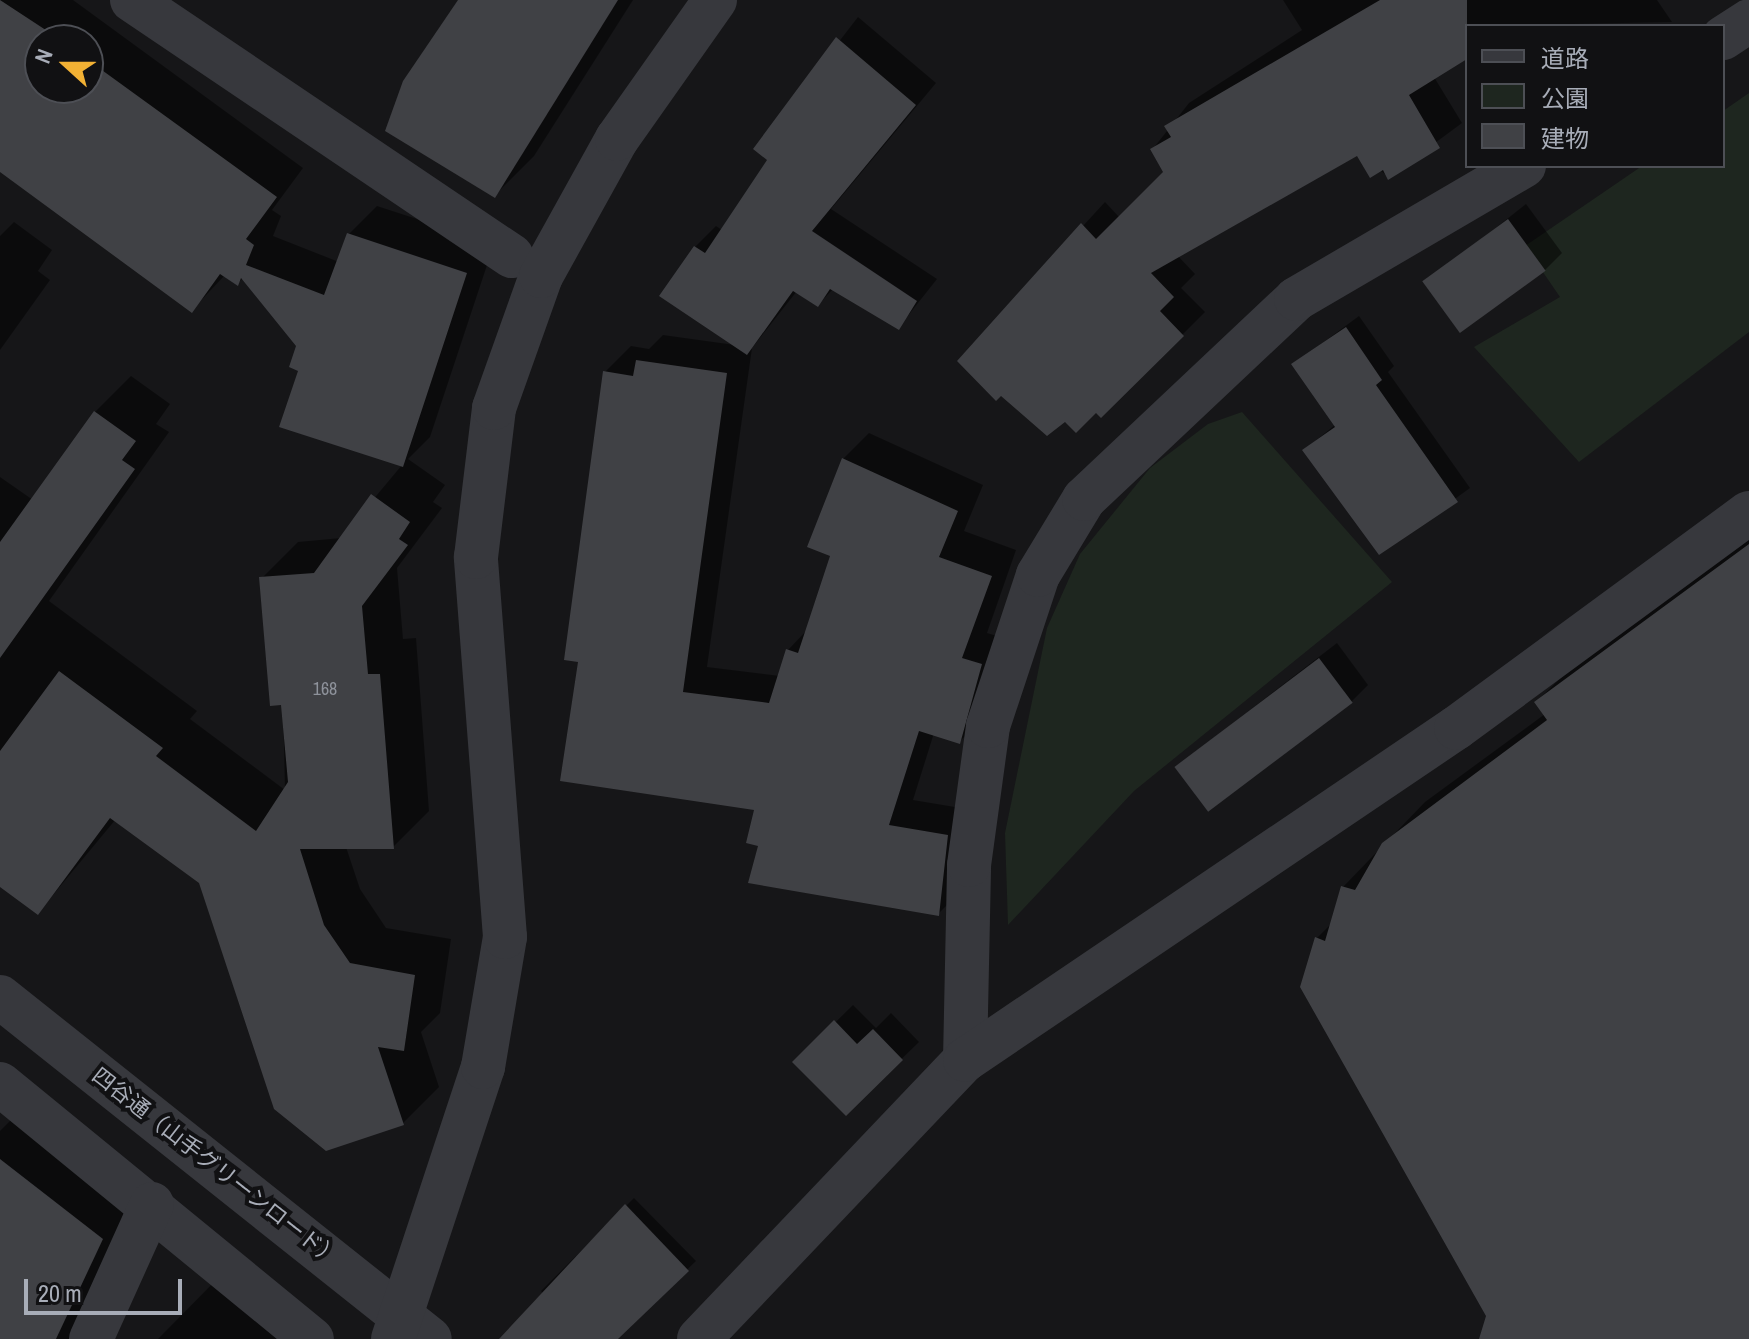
<!DOCTYPE html>
<html>
<head>
<meta charset="utf-8">
<style>
	body { margin:0 }
	#map { position:relative; width:1749px; height:1339px; overflow:hidden; background:#161618; font-family:"Archivo Narrow","Noto Sans JP",sans-serif }
	div>[style] { position:absolute }
	.green>* { inset:0; background:#1e261f }
	.shadow>* { inset:0; background:#0007 }
	.building>* { inset:0; background:#404145; transform-origin:0 0 }
	.minor>* { height:44px; margin:-22px; padding:0 22px; transform-origin:22px; border-radius:22px; background:#37383d }
	span { translate:-50% -50%; white-space:nowrap; text-align:center; line-height:1.15; -webkit-text-stroke:8px #111113; paint-order:stroke }
	.number-label { font-size:18px; color:#8e929b }
	.number-label span { -webkit-text-stroke-width:0 }
	.street-label { font-size:22px; color:#a8adb8 }
	.legend { position:absolute; left:1465px; top:24px; width:260px; height:144px; box-sizing:border-box; background:#111113; border:2px solid #4d4f55; margin:0; padding:10px 14px; list-style:none; font-size:24px; color:#a8adb8 }
	.legend li { display:flex; align-items:center; gap:16px; height:40px }
	.legend b { width:40px; border:2px solid #4d4f55 }
	.north { position:absolute; left:24px; top:24px; width:80px; height:80px; box-sizing:border-box; background:#111113; border:2px solid #4d4f55; border-radius:50%; rotate:291deg; font-size:22px; font-weight:700; line-height:32px; text-align:center; color:#a8adb8 }
	.north::after { content:''; display:block; margin:auto; width:28px; height:36px; background:#f2b134; clip-path:polygon(50% 0,100% 100%,50% 72%,0 100%) }
	.scale { position:absolute; left:24px; top:1279px; width:158px; height:36px; box-sizing:border-box; border:4px solid #a8adb8; border-top:0; padding-left:10px; font-size:24px; line-height:28px; white-space:nowrap; color:#a8adb8; -webkit-text-stroke:6px #111113; paint-order:stroke }
</style>
</head>
<body>
<div id="map">
	<div class="green">
		<i style="clip-path:polygon(1749px 93px,1749px 332px,1579px 462px,1474px 347px,1560px 297px,1525px 246px,1642px 166px,1723px 166px,1723px 111px)"></i>
		<i style="clip-path:polygon(1242px 412px,1392px 582px,1134px 791px,1008px 925px,1005px 833px,1047px 628px,1080px 554px,1150px 468px,1208px 424px)"></i>
	</div>
	<div class="shadow">
		<i style="clip-path:polygon(evenodd,0 0,73px 0,303px 168px,272px 210px,281px 216px,273px 236px,339px 262px,349px 234px,377px 206px,494px 244px,430px 437px,408px 459px,445px 485px,433px 502px,442px 508px,397px 568px,403px 639px,416px 638px,429px 811px,393px 847px,346px 847px,360px 889px,386px 928px,451px 939px,440px 1013px,421px 1032px,439px 1087px,403px 1123px,201px 882px,116px 819px,38px 913px,0 885px,0 477px,33px 500px,95px 412px,131px 376px,170px 404px,156px 424px,169px 432px,49px 601px,197px 711px,190px 719px,285px 790px,283px 703px,262px 578px,298px 542px,341px 538px,402px 465px,301px 369px,299px 346px,243px 278px,238px 283px,225px 275px,192px 310px,0 171px,0 0,40px 40px,88px 40px,88px 88px,40px 88px,40px 40px)"></i>
		<i style="clip-path:polygon(460px 0,633px 0,534px 156px,495px 195px)"></i>
		<i style="clip-path:polygon(1283px 0,1657px 0,1672px 22px,1467px 26px,1467px 57px,1434px 77px,1462px 123px,1389px 177px,1357px 153px,1178px 256px,1195px 274px,1181px 288px,1205px 312px,1101px 416px,1096px 410px,1065px 419px,960px 360px,1105px 202px,1120px 218px,1166px 172px,1152px 150px,1189px 103px,1302px 30px)"></i>
		<i style="clip-path:polygon(858px 17px,936px 83px,831px 209px,937px 279px,899px 327px,833px 289px,818px 305px,797px 291px,752px 348px,707px 667px,780px 676px,788px 650px,807px 630px,832px 555px,843px 459px,869px 433px,983px 485px,964px 531px,1016px 550px,987px 633px,1007px 639px,986px 716px,960px 741px,934px 733px,913px 800px,973px 810px,964px 888px,938px 914px,760px 844px,756px 808px,580px 660px,605px 372px,631px 346px,649px 349px,663px 335px,735px 345px,695px 247px,716px 226px,722px 230px,770px 159px,756px 149px)"></i>
		<i style="clip-path:polygon(1526px 204px,1562px 253px,1545px 270px,1426px 283px)"></i>
		<i style="clip-path:polygon(14px 222px,52px 250px,38px 271px,50px 280px,0 350px,0 236px)"></i>
		<i style="clip-path:polygon(1359px 316px,1394px 366px,1388px 372px,1470px 488px,1380px 553px,1304px 450px,1335px 425px,1294px 364px)"></i>
		<i style="clip-path:polygon(1749px 534px,1749px 1339px,1481px 1339px,1488px 1316px,1317px 938px,1333px 922px,1343px 887px,1425px 802px,1545px 714px,1536px 702px,1577px 662px)"></i>
		<i style="clip-path:polygon(1337px 643px,1368px 685px,1351px 702px,1176px 767px)"></i>
		<i style="clip-path:polygon(853px 1005px,876px 1028px,891px 1013px,919px 1042px,846px 1113px,795px 1062px)"></i>
		<i style="clip-path:polygon(24px 1107px,142px 1199px,75px 1339px,0 1339px,0 1131px)"></i>
		<i style="clip-path:polygon(634px 1198px,696px 1261px,615px 1339px,535px 1339px,546px 1297px,541px 1291px)"></i>
		<i style="clip-path:polygon(220px 1276px,286px 1339px,158px 1339px)"></i>
	</div>
	<div class="building">
		<i style="clip-path:polygon(0 0,61px 40px,40px 40px,40px 88px,88px 88px,88px 60px,277px 197px,246px 239px,254px 245px,246px 265px,324px 295px,347px 233px,467px 273px,403px 467px,279px 427px,298px 371px,289px 367px,296px 346px,241px 278px,238px 286px,220px 274px,192px 313px,0 172px)"></i>
		<i style="clip-path:polygon(458px 0,618px 0,495px 198px,385px 131px,403px 81px)"></i>
		<i style="clip-path:polygon(1380px 0,1467px 0,1467px 59px,1409px 95px,1440px 148px,1388px 180px,1383px 170px,1370px 178px,1357px 156px,1151px 273px,1174px 297px,1160px 311px,1184px 336px,1101px 418px,1096px 413px,1076px 433px,1065px 422px,1047px 436px,1001px 396px,996px 401px,957px 361px,1081px 223px,1096px 239px,1163px 172px,1150px 149px,1171px 137px,1164px 126px)"></i>
		<i style="clip-path:polygon(836px 37px,916px 105px,812px 231px,917px 301px,899px 330px,830px 289px,818px 307px,793px 291px,747px 355px,659px 296px,694px 246px,705px 253px,767px 160px,753px 149px)"></i>
		<i style="left:1508px;top:219px;width:64px;height:106px;rotate:54deg"></i>
		<i style="clip-path:polygon(1346px 327px,1382px 380px,1376px 385px,1458px 502px,1379px 555px,1302px 450px,1335px 427px,1291px 364px)"></i>
		<i style="clip-path:polygon(636px 360px,727px 373px,683px 692px,769px 703px,786px 649px,798px 653px,830px 556px,807px 547px,842px 458px,958px 511px,939px 557px,992px 576px,962px 658px,982px 664px,960px 744px,919px 731px,889px 825px,948px 835px,939px 916px,748px 883px,758px 846px,746px 843px,754px 810px,560px 781px,578px 662px,564px 660px,603px 371px,633px 376px)"></i>
		<i style="clip-path:polygon(94px 411px,136px 441px,122px 460px,135px 469px,0 658px,0 542px)"></i>
		<i style="clip-path:polygon(371px 494px,410px 522px,399px 539px,408px 545px,362px 606px,368px 674px,380px 674px,394px 849px,300px 849px,324px 925px,350px 963px,415px 975px,404px 1051px,378px 1047px,404px 1125px,326px 1151px,274px 1109px,199px 883px,110px 818px,38px 915px,0 887px,0 751px,59px 671px,163px 748px,156px 756px,256px 831px,288px 782px,281px 705px,270px 706px,259px 577px,314px 573px)"></i>
		<i style="clip-path:polygon(1749px 544px,1749px 1339px,1479px 1339px,1486px 1316px,1300px 987px,1315px 937px,1325px 941px,1341px 886px,1355px 890px,1382px 843px,1547px 720px,1534px 702px)"></i>
		<i style="left:1319px;top:658px;width:56px;height:181px;rotate:53deg"></i>
		<i style="clip-path:polygon(834px 1020px,857px 1044px,873px 1029px,903px 1060px,846px 1116px,792px 1062px)"></i>
		<i style="clip-path:polygon(0 1159px,103px 1239px,56px 1339px,0 1339px)"></i>
		<i style="clip-path:polygon(625px 1204px,689px 1271px,618px 1339px,499px 1339px)"></i>
	</div>
	<div class="minor">
		<i style="left:132px;top:0;width:458px;rotate:34deg"></i>
		<i style="left:1723px;top:38px;width:31px;rotate:-33deg"></i>
		<i style="left:0;top:997px;width:549px;rotate:38.5deg"></i>
		<i style="left:965px;top:1060px;width:195px;rotate:-88.8deg"></i>
		<i style="left:969px;top:865px;width:140px;rotate:-82.2deg"></i>
		<i style="left:988px;top:726px;width:159px;rotate:-71.7deg"></i>
		<i style="left:1038px;top:575px;width:89px;rotate:-58.8deg"></i>
		<i style="left:1084px;top:499px;width:291px;rotate:-43.3deg"></i>
		<i style="left:1296px;top:299px;width:264px;rotate:-30.3deg"></i>
		<i style="left:0;top:1084px;width:403px;rotate:39.3deg"></i>
		<i style="left:91px;top:1339px;width:148px;rotate:-65.7deg"></i>
		<i style="left:393px;top:1339px;width:287px;rotate:-71.7deg"></i>
		<i style="left:483px;top:1067px;width:132px;rotate:-80.4deg"></i>
		<i style="left:505px;top:937px;width:381px;rotate:-94.4deg"></i>
		<i style="left:476px;top:557px;width:150px;rotate:-83.1deg"></i>
		<i style="left:494px;top:408px;width:140px;rotate:-70.4deg"></i>
		<i style="left:541px;top:276px;width:157px;rotate:-61deg"></i>
		<i style="left:617px;top:139px;width:170px;rotate:-54.8deg"></i>
		<i style="left:699px;top:1339px;width:385px;rotate:-46.4deg"></i>
		<i style="left:965px;top:1060px;width:593px;rotate:-34.07deg"></i>
		<i style="left:1456px;top:728px;width:363px;rotate:-36.3deg"></i>
	</div>
	<div class="number-label">
		<span style="left:325px;top:689px">168</span>
	</div>
	<div class="street-label">
		<span style="left:216px;top:1167px;rotate:38deg">四谷通（山手グリーンロード）</span>
	</div>
	<ul class="legend">
	<li><b style="height:10px;background:#37383d"></b>道路</li>
	<li><b style="height:22px;background:#1e261f"></b>公園</li>
	<li><b style="height:22px;background:#404145"></b>建物</li>
	</ul>
	<div class="north">N</div>
	<div class="scale">20 m</div>
</div>
</body>
</html>
